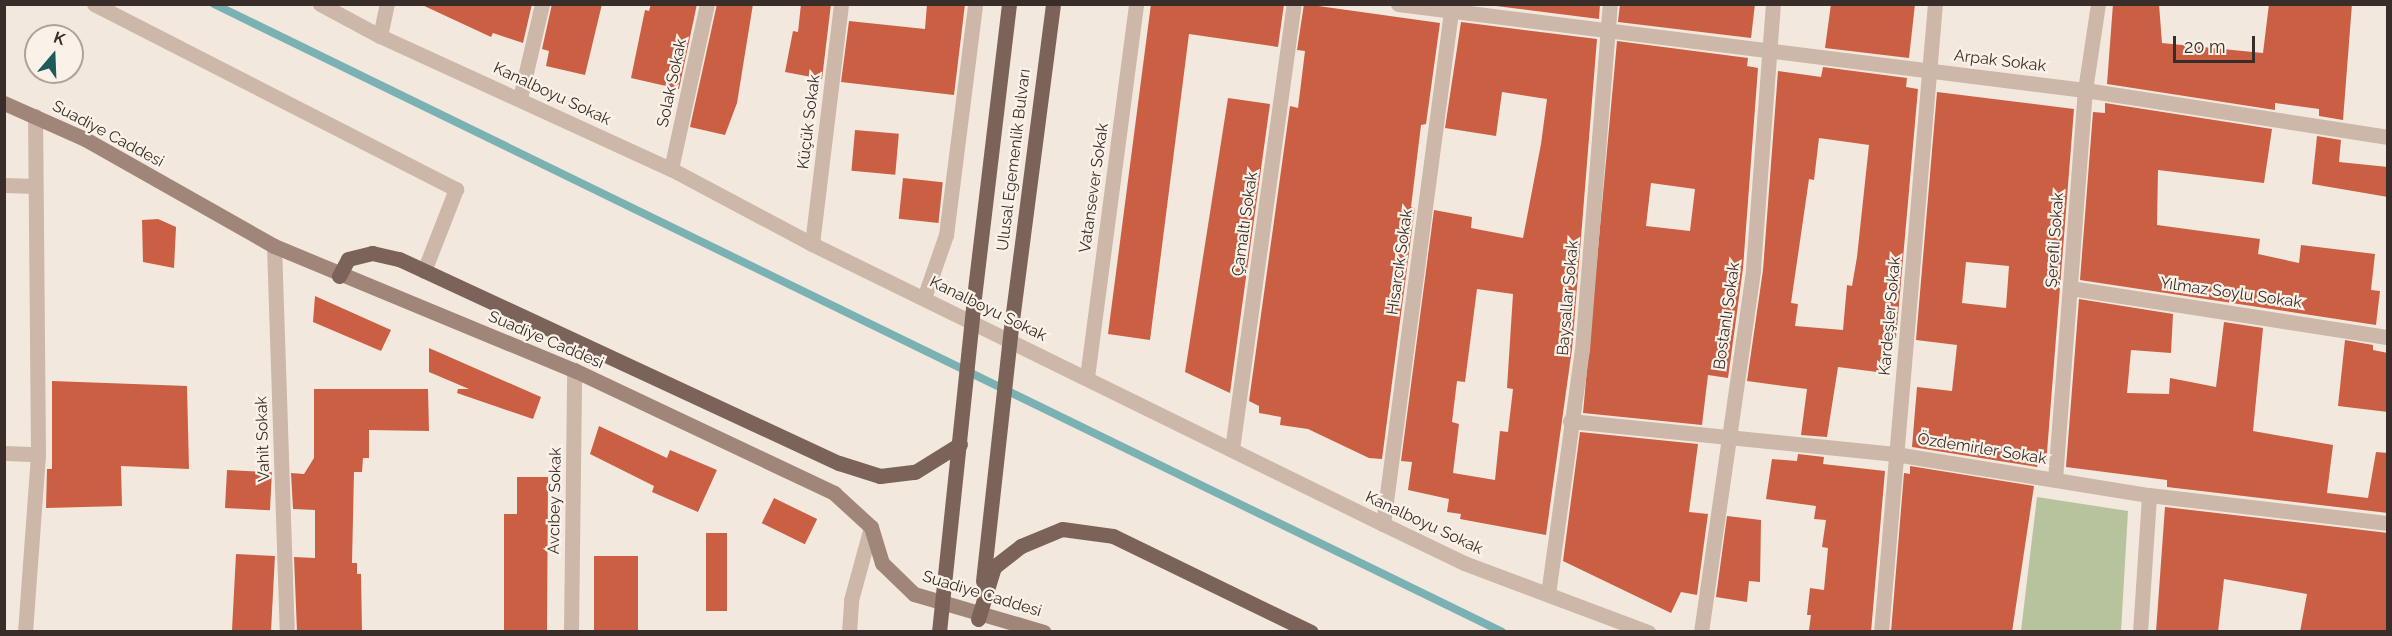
<!DOCTYPE html>
<html>
<head>
<meta charset="utf-8">
<style>
	body { margin:0 }
	#map { position:relative; width:2392px; height:636px; overflow:hidden; background:#f3e8dd; font-family:Raleway,sans-serif }
	div>[style] { position:absolute }
	.green>* { inset:0; background:#b7c39c }
	.stream>* { height:8px; margin:-4px; padding:0 4px; transform-origin:4px; border-radius:4px; background:#7ab1b2 }
	.building>* { inset:0; background:#ca5f44; transform-origin:0 0 }
	.street>* { height:15px; margin:-7.5px; padding:0 7.5px; transform-origin:7.5px; border-radius:7.5px; background:#ccb7a8 }
	.secondary>* { height:15px; margin:-7.5px; padding:0 7.5px; transform-origin:7.5px; border-radius:7.5px; background:#a08679 }
	.primary>* { height:15px; margin:-7.5px; padding:0 7.5px; transform-origin:7.5px; border-radius:7.5px; background:#7b6359 }
	.primary-bridge>* { height:15px; margin:-7.5px; padding:0 7.5px; transform-origin:7.5px; border-radius:7.5px; background:#7b6359 }
	span { translate:-50% -50%; white-space:nowrap; text-align:center; line-height:1.15; -webkit-text-stroke:4.5px #faf2e9; paint-order:stroke }
	.street-label { font-size:16px; color:#382d28 }
	.frame { position:absolute; inset:0; border:6px solid #382d28; pointer-events:none }
	.north { position:absolute; left:24px; top:24px; width:60px; height:60px; box-sizing:border-box; background:#faf2e9; border:2px solid #aca39c; border-radius:50%; rotate:19deg; font-size:16px; font-weight:700; line-height:24px; text-align:center; color:#382d28 }
	.north::after { content:''; display:block; margin:auto; width:21px; height:27px; background:#1c5a5c; clip-path:polygon(50% 0,100% 100%,50% 72%,0 100%) }
	.scale { position:absolute; left:2173px; top:36px; width:82px; height:27px; box-sizing:border-box; border:3px solid #382d28; border-top:0; padding-left:8px; font-size:18px; line-height:21px; white-space:nowrap; color:#382d28; -webkit-text-stroke:4px #faf2e9; paint-order:stroke }
</style>
</head>
<body>
<div id="map">
	<div class="green">
		<i style="clip-path:polygon(2037px 497px,2128px 511px,2121px 631px,2021px 631px)"></i>
	</div>
	<div class="stream">
		<i style="left:214px;top:4px;width:1433px;rotate:25.99deg"></i>
	</div>
	<div class="building">
		<i style="clip-path:polygon(420px 4px,532px 4px,523px 43px,493px 33px,491px 37px)"></i>
		<i style="clip-path:polygon(552px 4px,602px 4px,585px 75px,546px 66px,549px 51px,542px 49px)"></i>
		<i style="clip-path:polygon(651px 4px,697px 4px,679px 89px,631px 78px,645px 10px,649px 11px)"></i>
		<i style="clip-path:polygon(717px 4px,753px 4px,737px 103px,725px 135px,690px 127px)"></i>
		<i style="clip-path:polygon(801px 4px,831px 4px,822px 79px,785px 72px,793px 31px,798px 32px)"></i>
		<i style="clip-path:polygon(927px 4px,965px 4px,954px 95px,841px 82px,849px 21px,925px 29px)"></i>
		<i style="clip-path:polygon(1151px 4px,1284px 4px,1278px 47px,1189px 34px,1150px 340px,1108px 334px)"></i>
		<i style="clip-path:polygon(1304px 4px,1440px 23px,1426px 124px,1421px 125px,1411px 207px,1415px 207px,1382px 459px,1369px 458px,1308px 429px,1280px 425px,1281px 417px,1259px 413px,1259px 406px,1249px 401px,1290px 106px,1298px 108px,1305px 51px,1297px 50px)"></i>
		<i style="clip-path:polygon(1480px 4px,1600px 4px,1599px 19px)"></i>
		<i style="clip-path:polygon(1620px 4px,1755px 4px,1751px 38px,1618px 22px)"></i>
		<i style="clip-path:polygon(1831px 4px,1915px 4px,1909px 58px,1825px 48px)"></i>
		<i style="clip-path:polygon(2113px 4px,2159px 4px,2162px 43px,2263px 53px,2269px 4px,2352px 4px,2343px 120px,2319px 116px,2319px 109px,2275px 103px,2275px 110px,2107px 84px)"></i>
		<i style="clip-path:polygon(evenodd,1461px 22px,1597px 39px,1572px 349px,1546px 535px,1460px 519px,1461px 514px,1447px 512px,1449px 499px,1408px 490px,1412px 462px,1401px 461px,1434px 210px,1472px 217px,1471px 228px,1523px 238px,1541px 144px,1547px 99px,1502px 92px,1496px 136px,1445px 128px,1461px 22px,1477px 289px,1513px 294px,1507px 388px,1513px 389px,1508px 432px,1500px 431px,1495px 480px,1453px 473px,1459px 424px,1452px 422px,1457px 381px,1465px 382px,1477px 289px)"></i>
		<i style="clip-path:polygon(evenodd,1617px 41px,1748px 58px,1747px 66px,1758px 68px,1743px 268px,1728px 378px,1708px 375px,1702px 425px,1583px 413px,1617px 41px,1651px 183px,1695px 189px,1690px 231px,1646px 226px,1651px 183px)"></i>
		<i style="clip-path:polygon(evenodd,1823px 67px,1907px 78px,1906px 87px,1918px 89px,1896px 338px,1888px 337px,1885px 373px,1838px 367px,1827px 437px,1801px 435px,1807px 389px,1747px 381px,1763px 270px,1778px 71px,1821px 77px,1823px 67px,1819px 138px,1869px 145px,1857px 257px,1852px 286px,1847px 285px,1843px 330px,1795px 326px,1798px 304px,1791px 303px,1809px 179px,1814px 180px,1819px 138px)"></i>
		<i style="clip-path:polygon(evenodd,1937px 92px,2074px 109px,2046px 465px,2038px 464px,2037px 467px,1912px 447px,1917px 387px,1952px 391px,1957px 345px,1916px 340px,1937px 92px,1966px 262px,2009px 266px,2006px 308px,1962px 303px,1966px 262px)"></i>
		<i style="clip-path:polygon(1228px 98px,1270px 104px,1230px 393px,1185px 372px)"></i>
		<i style="clip-path:polygon(2105px 103px,2272px 129px,2264px 183px,2158px 170px,2157px 225px,2260px 239px,2258px 254px,2299px 263px,2301px 245px,2375px 254px,2371px 290px,2380px 291px,2376px 325px,2080px 280px,2093px 112px,2105px 113px)"></i>
		<i style="left:855px;top:130px;width:44px;height:41px;rotate:5deg"></i>
		<i style="clip-path:polygon(2317px 136px,2341px 140px,2339px 162px,2388px 167px,2388px 197px,2312px 184px)"></i>
		<i style="left:903px;top:178px;width:40px;height:41px;rotate:6deg"></i>
		<i style="clip-path:polygon(158px 219px,176px 227px,174px 268px,143px 262px,142px 220px)"></i>
		<i style="clip-path:polygon(315px 296px,391px 330px,381px 351px,313px 322px)"></i>
		<i style="clip-path:polygon(2079px 299px,2173px 314px,2171px 353px,2131px 350px,2127px 393px,2169px 394px,2170px 378px,2216px 387px,2224px 322px,2263px 328px,2253px 431px,2333px 445px,2327px 493px,2368px 498px,2376px 452px,2388px 453px,2388px 513px,2167px 487px,2167px 480px,2066px 467px)"></i>
		<i style="clip-path:polygon(2345px 340px,2373px 345px,2373px 350px,2388px 353px,2388px 412px,2338px 406px)"></i>
		<i style="clip-path:polygon(429px 348px,541px 397px,533px 419px,457px 393px,458px 389px,469px 389px,429px 372px)"></i>
		<i style="clip-path:polygon(52px 381px,187px 386px,189px 469px,121px 466px,122px 506px,46px 508px,47px 469px,52px 469px)"></i>
		<i style="clip-path:polygon(314px 389px,428px 389px,429px 431px,369px 430px,369px 458px,363px 458px,362px 472px,354px 472px,352px 563px,357px 563px,357px 574px,361px 574px,362px 632px,297px 632px,294px 557px,315px 558px,315px 510px,293px 509px,291px 473px,304px 474px,314px 458px)"></i>
		<i style="clip-path:polygon(599px 426px,667px 458px,670px 450px,717px 470px,698px 512px,652px 492px,654px 486px,590px 454px)"></i>
		<i style="clip-path:polygon(1580px 432px,1698px 444px,1689px 512px,1708px 514px,1697px 595px,1681px 592px,1671px 613px,1563px 561px)"></i>
		<i style="clip-path:polygon(1798px 454px,1824px 457px,1823px 464px,1885px 471px,1871px 632px,1809px 630px,1811px 615px,1807px 615px,1810px 588px,1824px 590px,1828px 548px,1822px 547px,1826px 520px,1814px 519px,1816px 506px,1766px 499px,1772px 459px,1797px 461px)"></i>
		<i style="clip-path:polygon(1910px 466px,2034px 486px,2012px 632px,1891px 632px,1904px 473px,1910px 474px)"></i>
		<i style="left:227px;top:470px;width:45px;height:38px;rotate:3deg"></i>
		<i style="clip-path:polygon(517px 477px,548px 477px,547px 632px,504px 632px,504px 514px,517px 514px)"></i>
		<i style="left:774px;top:498px;width:48px;height:28px;rotate:26deg"></i>
		<i style="clip-path:polygon(2165px 507px,2388px 533px,2388px 632px,2300px 632px,2307px 594px,2224px 579px,2218px 632px,2156px 632px)"></i>
		<i style="clip-path:polygon(1727px 516px,1761px 520px,1760px 582px,1749px 581px,1747px 602px,1716px 597px)"></i>
		<i style="left:706px;top:533px;width:21px;height:78px"></i>
		<i style="left:236px;top:554px;width:39px;height:78px;rotate:3deg"></i>
		<i style="left:594px;top:556px;width:44px;height:76px"></i>
	</div>
	<div class="street">
		<i style="left:94px;top:4px;width:407px;rotate:27.1deg"></i>
		<i style="left:456px;top:189px;width:88px;rotate:111.3deg"></i>
		<i style="left:320px;top:4px;width:68px;rotate:28.1deg"></i>
		<i style="left:380px;top:36px;width:320px;rotate:24.6deg"></i>
		<i style="left:671px;top:169px;width:160px;rotate:28deg"></i>
		<i style="left:812px;top:244px;width:636px;rotate:26.12deg"></i>
		<i style="left:1383px;top:524px;width:90px;rotate:25.7deg"></i>
		<i style="left:1464px;top:563px;width:197px;rotate:20.6deg"></i>
		<i style="left:1398px;top:4px;width:692px;rotate:7.14deg"></i>
		<i style="left:2085px;top:90px;width:307px;rotate:8.8deg"></i>
		<i style="left:380px;top:36px;width:33px;rotate:-78deg"></i>
		<i style="left:520px;top:98px;width:97px;rotate:-76.8deg"></i>
		<i style="left:671px;top:169px;width:169px;rotate:-77.7deg"></i>
		<i style="left:4px;top:185px;width:31px;rotate:2deg"></i>
		<i style="left:812px;top:244px;width:242px;rotate:-83.1deg"></i>
		<i style="left:274px;top:246px;width:386px;rotate:88.1deg"></i>
		<i style="left:2070px;top:288px;width:322px;rotate:8.8deg"></i>
		<i style="left:924px;top:298px;width:67px;rotate:-70.8deg"></i>
		<i style="left:946px;top:235px;width:233px;rotate:-82.8deg"></i>
		<i style="left:1087px;top:377px;width:376px;rotate:-82.5deg"></i>
		<i style="left:1570px;top:421px;width:327px;rotate:5.8deg"></i>
		<i style="left:1895px;top:454px;width:257px;rotate:9.2deg"></i>
		<i style="left:2149px;top:495px;width:241px;rotate:6.7deg"></i>
		<i style="left:1232px;top:449px;width:449px;rotate:-82.1deg"></i>
		<i style="left:4px;top:453px;width:34px;rotate:2deg"></i>
		<i style="left:2055px;top:479px;width:390px;rotate:-85.6deg"></i>
		<i style="left:2085px;top:90px;width:87px;rotate:-81.4deg"></i>
		<i style="left:1383px;top:524px;width:525px;rotate:-82.44deg"></i>
		<i style="left:1548px;top:594px;width:246px;rotate:-82.1deg"></i>
		<i style="left:1582px;top:350px;width:347px;rotate:-85.4deg"></i>
		<i style="left:25px;top:632px;width:178px;rotate:-85.8deg"></i>
		<i style="left:38px;top:454px;width:338px;rotate:-90.5deg"></i>
		<i style="left:571px;top:632px;width:262px;rotate:-89.3deg"></i>
		<i style="left:849px;top:632px;width:32px;rotate:-86deg"></i>
		<i style="left:851px;top:600px;width:76px;rotate:-74.7deg"></i>
		<i style="left:1701px;top:632px;width:367px;rotate:-81.8deg"></i>
		<i style="left:1753px;top:269px;width:266px;rotate:-85.7deg"></i>
		<i style="left:1881px;top:632px;width:630px;rotate:-85.09deg"></i>
		<i style="left:2140px;top:632px;width:137px;rotate:-86.2deg"></i>
	</div>
	<div class="secondary">
		<i style="left:4px;top:103px;width:89px;rotate:24deg"></i>
		<i style="left:85px;top:139px;width:217px;rotate:29.5deg"></i>
		<i style="left:274px;top:246px;width:325px;rotate:22.5deg"></i>
		<i style="left:574px;top:370px;width:288px;rotate:25.3deg"></i>
		<i style="left:834px;top:493px;width:50px;rotate:42.6deg"></i>
		<i style="left:871px;top:527px;width:38px;rotate:73deg"></i>
		<i style="left:882px;top:563px;width:45px;rotate:44.1deg"></i>
		<i style="left:914px;top:594px;width:135px;rotate:16.3deg"></i>
	</div>
	<div class="primary">
		<i style="left:339px;top:276px;width:19px;rotate:-62deg"></i>
		<i style="left:348px;top:259px;width:25px;rotate:-14deg"></i>
		<i style="left:372px;top:253px;width:28px;rotate:13deg"></i>
		<i style="left:399px;top:259px;width:485px;rotate:24.9deg"></i>
		<i style="left:839px;top:463px;width:43px;rotate:17.6deg"></i>
		<i style="left:880px;top:476px;width:35px;rotate:-7deg"></i>
		<i style="left:915px;top:472px;width:53px;rotate:-31.9deg"></i>
		<i style="left:973px;top:306px;width:304px;rotate:-83.2deg"></i>
		<i style="left:1012px;top:320px;width:319px;rotate:-82.6deg"></i>
	</div>
	<div class="primary-bridge">
		<i style="left:983px;top:581px;width:263px;rotate:-83.7deg"></i>
		<i style="left:978px;top:619px;width:54px;rotate:-72.9deg"></i>
		<i style="left:994px;top:567px;width:34px;rotate:-38deg"></i>
		<i style="left:1021px;top:546px;width:44px;rotate:-22.5deg"></i>
		<i style="left:1062px;top:529px;width:51px;rotate:7.8deg"></i>
		<i style="left:1113px;top:536px;width:220px;rotate:25.9deg"></i>
		<i style="left:939px;top:632px;width:328px;rotate:-84deg"></i>
	</div>
	<div class="street-label">
		<span style="left:2000px;top:61px;rotate:7deg">Arpak Sokak</span>
		<span style="left:672px;top:83px;rotate:-78deg">Solak Sokak</span>
		<span style="left:552px;top:94px;rotate:25deg">Kanalboyu Sokak</span>
		<span style="left:809px;top:122px;rotate:-83deg">Küçük Sokak</span>
		<span style="left:108px;top:134px;rotate:28deg">Suadiye Caddesi</span>
		<span style="left:1014px;top:160px;rotate:-83deg">Ulusal Egemenlik Bulvarı</span>
		<span style="left:1094px;top:188px;rotate:-82deg">Vatansever Sokak</span>
		<span style="left:1245px;top:224px;rotate:-82deg">Çamaltı Sokak</span>
		<span style="left:2055px;top:240px;rotate:-86deg">Şerefli Sokak</span>
		<span style="left:1400px;top:262px;rotate:-82deg">Hisarcık Sokak</span>
		<span style="left:2231px;top:293px;rotate:8deg">Yılmaz Soylu Sokak</span>
		<span style="left:1568px;top:298px;rotate:-85deg">Baysallar Sokak</span>
		<span style="left:988px;top:309px;rotate:26deg">Kanalboyu Sokak</span>
		<span style="left:1727px;top:316px;rotate:-82deg">Bostanlı Sokak</span>
		<span style="left:1890px;top:316px;rotate:-85deg">Kardeşler Sokak</span>
		<span style="left:546px;top:340px;rotate:23deg">Suadiye Caddesi</span>
		<span style="left:263px;top:439px;rotate:-92deg">Vahit Sokak</span>
		<span style="left:1982px;top:449px;rotate:9deg">Özdemirler Sokak</span>
		<span style="left:555px;top:501px;rotate:-89deg">Avcıbey Sokak</span>
		<span style="left:1424px;top:523px;rotate:25deg">Kanalboyu Sokak</span>
		<span style="left:982px;top:594px;rotate:17deg">Suadiye Caddesi</span>
	</div>
	<div class="frame"></div>
	<div class="north">K</div>
	<div class="scale">20 m</div>
</div>
</body>
</html>
